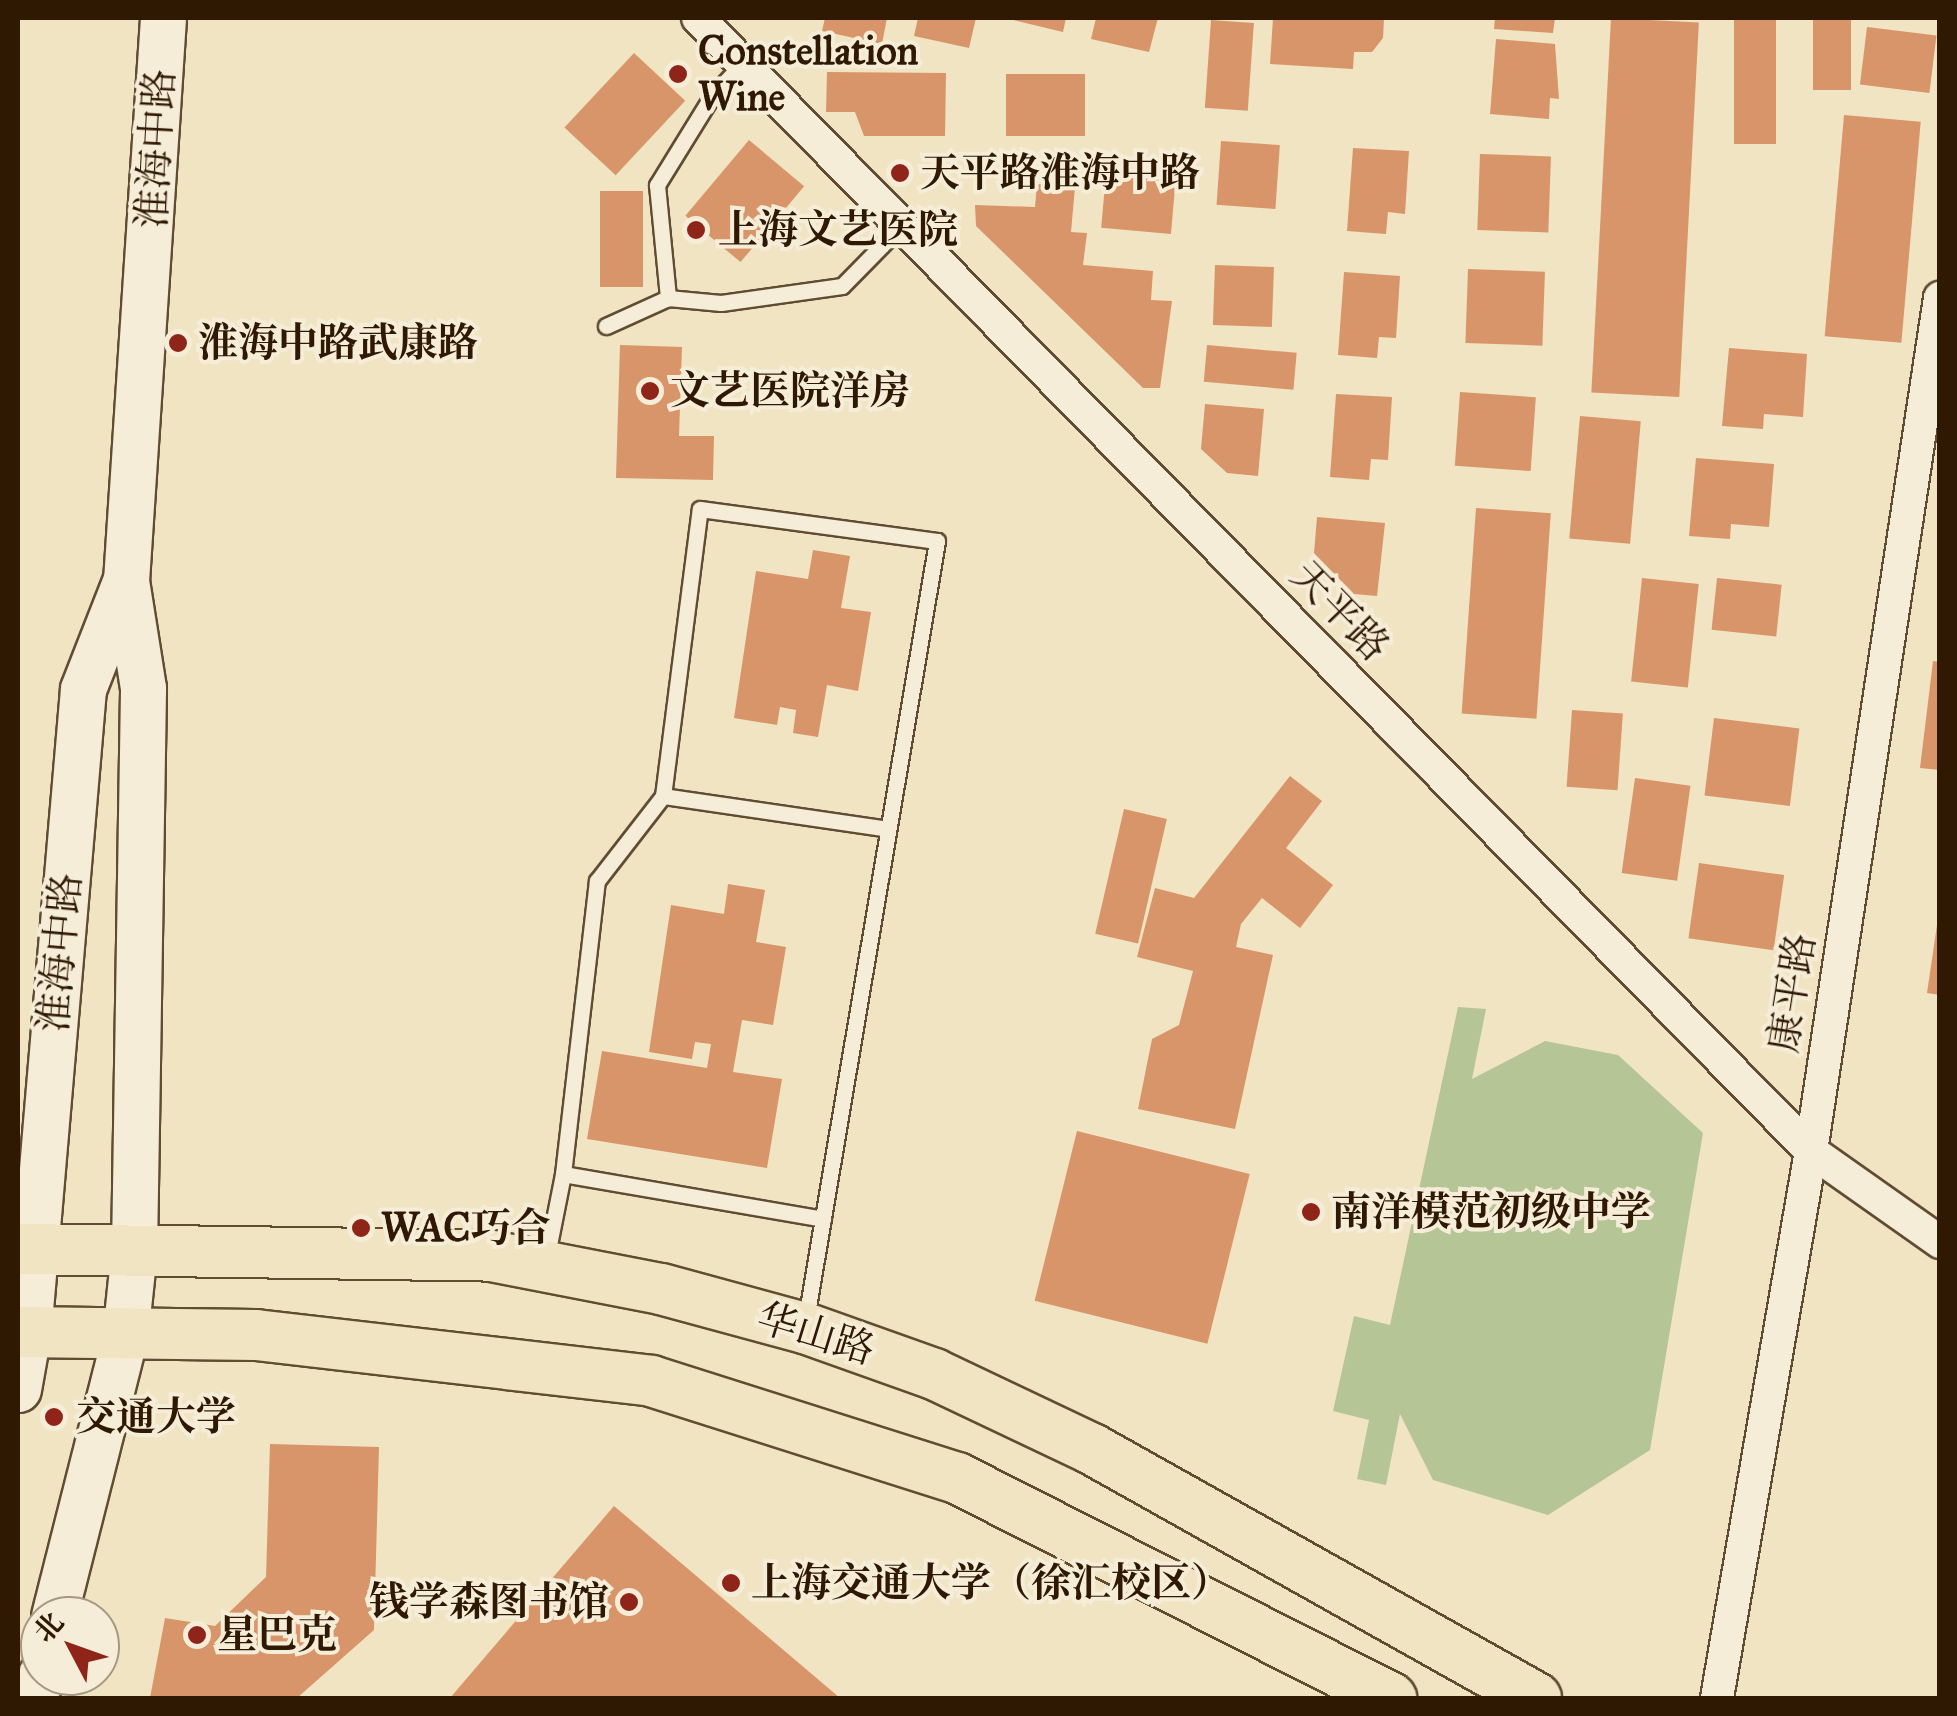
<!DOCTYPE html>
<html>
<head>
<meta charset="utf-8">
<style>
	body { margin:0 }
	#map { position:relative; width:1957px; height:1716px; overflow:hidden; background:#f0e4c3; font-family:"IM FELL Great Primer","Noto Serif SC",serif }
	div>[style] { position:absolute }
	.green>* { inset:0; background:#b6c596 }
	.building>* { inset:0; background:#d8956a; transform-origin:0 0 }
	.roads { filter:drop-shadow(2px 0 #604c32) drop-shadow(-2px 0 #604c32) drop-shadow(0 2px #604c32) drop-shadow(0 -2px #604c32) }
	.service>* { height:15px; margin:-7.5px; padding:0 7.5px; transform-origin:7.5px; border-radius:7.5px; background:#f5edd8 }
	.minor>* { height:32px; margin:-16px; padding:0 16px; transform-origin:16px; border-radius:16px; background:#f5edd8 }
	.secondary>* { height:45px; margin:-22.5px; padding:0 22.5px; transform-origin:22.5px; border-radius:22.5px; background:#f5edd8 }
	.primary>* { height:50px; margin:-25px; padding:0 25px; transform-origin:25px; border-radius:25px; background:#f0e4c3 }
	.dots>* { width:28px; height:28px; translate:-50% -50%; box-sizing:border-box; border:5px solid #f5edd8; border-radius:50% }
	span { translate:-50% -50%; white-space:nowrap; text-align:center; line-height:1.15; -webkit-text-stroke:8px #f5edd8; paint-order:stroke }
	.poi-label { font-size:40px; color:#301902; font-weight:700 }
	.left { translate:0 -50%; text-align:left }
	.right { translate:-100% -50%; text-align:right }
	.street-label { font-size:40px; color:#301902 }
	.frame { position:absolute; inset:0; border:20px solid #301902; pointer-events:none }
	.north { position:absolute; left:20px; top:1596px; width:100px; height:100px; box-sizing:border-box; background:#f5edd8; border:2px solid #a69882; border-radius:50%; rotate:311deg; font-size:28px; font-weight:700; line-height:40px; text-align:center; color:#301902 }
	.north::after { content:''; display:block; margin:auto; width:35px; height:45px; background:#8f2418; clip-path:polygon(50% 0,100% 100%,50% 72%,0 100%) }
</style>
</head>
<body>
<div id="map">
	<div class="green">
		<i style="clip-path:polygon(1458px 1007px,1486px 1009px,1472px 1079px,1545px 1041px,1618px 1055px,1703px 1133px,1650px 1450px,1548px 1515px,1433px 1480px,1400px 1414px,1386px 1485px,1357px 1479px,1369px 1420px,1333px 1411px,1354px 1316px,1390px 1325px)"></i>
	</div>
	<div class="building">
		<i style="clip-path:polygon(825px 18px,887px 18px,882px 44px,822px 31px)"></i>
		<i style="clip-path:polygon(918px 18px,976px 18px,969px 48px,914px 36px)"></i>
		<i style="clip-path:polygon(1005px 18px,1066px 18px,1063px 32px)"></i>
		<i style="clip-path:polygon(1096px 18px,1158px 18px,1149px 52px,1091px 39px)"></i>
		<i style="clip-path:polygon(1273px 18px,1384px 18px,1383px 38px,1372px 52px,1354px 52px,1353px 69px,1270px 64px)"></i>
		<i style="clip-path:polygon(1495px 18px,1555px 18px,1553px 33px,1494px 29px)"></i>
		<i style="left:1611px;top:18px;width:88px;height:375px;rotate:3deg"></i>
		<i style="left:1734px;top:18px;width:42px;height:126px"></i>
		<i style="left:1813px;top:18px;width:38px;height:72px"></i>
		<i style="left:1211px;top:20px;width:43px;height:88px;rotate:4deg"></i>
		<i style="left:1867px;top:27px;width:70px;height:58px;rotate:7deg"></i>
		<i style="clip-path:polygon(1496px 39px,1555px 44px,1559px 99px,1550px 98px,1549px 119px,1490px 114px)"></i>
		<i style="left:634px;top:53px;width:70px;height:102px;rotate:43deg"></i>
		<i style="clip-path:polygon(827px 72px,946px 73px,945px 136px,864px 136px,855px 112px,826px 112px)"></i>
		<i style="left:1006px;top:74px;width:79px;height:62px"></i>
		<i style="left:1844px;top:115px;width:77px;height:222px;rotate:5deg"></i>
		<i style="left:749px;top:140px;width:72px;height:99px;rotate:40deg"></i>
		<i style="left:1221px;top:141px;width:59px;height:64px;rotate:4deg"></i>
		<i style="clip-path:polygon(1353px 148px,1409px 151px,1405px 214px,1388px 212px,1386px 234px,1347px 231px)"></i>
		<i style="left:1480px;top:154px;width:71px;height:76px;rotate:2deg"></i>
		<i style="left:1106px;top:173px;width:70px;height:55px;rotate:5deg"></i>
		<i style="clip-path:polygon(1037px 184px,1075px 187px,1071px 232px,1087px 233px,1083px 265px,1153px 271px,1151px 300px,1172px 301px,1160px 388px,1143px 388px,976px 226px,975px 205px,1035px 207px)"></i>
		<i style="left:600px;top:191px;width:43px;height:96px"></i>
		<i style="left:1215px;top:265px;width:59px;height:60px;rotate:2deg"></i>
		<i style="left:1468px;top:269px;width:77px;height:74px;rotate:2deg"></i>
		<i style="clip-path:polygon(1344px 272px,1400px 276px,1396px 338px,1379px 337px,1377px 358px,1338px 355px)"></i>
		<i style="clip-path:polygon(620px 345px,682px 347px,679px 436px,714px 436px,713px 480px,616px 478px)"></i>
		<i style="left:1207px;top:345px;width:90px;height:37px;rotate:5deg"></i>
		<i style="clip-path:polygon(1729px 348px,1807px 354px,1803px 417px,1764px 414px,1763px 429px,1722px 426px)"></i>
		<i style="left:1460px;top:392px;width:76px;height:74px;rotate:4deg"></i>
		<i style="clip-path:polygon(1336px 394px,1392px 397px,1388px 460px,1371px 459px,1369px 480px,1330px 477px)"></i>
		<i style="clip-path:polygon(1205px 404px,1264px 409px,1258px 476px,1227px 473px,1201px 449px)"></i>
		<i style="left:1580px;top:416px;width:61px;height:123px;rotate:5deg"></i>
		<i style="clip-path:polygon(1696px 458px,1774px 464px,1769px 527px,1731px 524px,1730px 539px,1689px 536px)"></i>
		<i style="left:1476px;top:508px;width:75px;height:206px;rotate:4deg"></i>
		<i style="clip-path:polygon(1317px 517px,1385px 523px,1377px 596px,1354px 594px,1314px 553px)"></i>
		<i style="clip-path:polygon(813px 550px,850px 556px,841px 608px,871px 612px,858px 691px,827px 685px,818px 737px,793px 733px,796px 710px,780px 707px,777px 725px,734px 718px,756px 571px,808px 579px)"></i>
		<i style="left:1642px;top:578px;width:57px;height:104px;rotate:6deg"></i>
		<i style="left:1717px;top:578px;width:65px;height:52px;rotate:6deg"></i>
		<i style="clip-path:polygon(1933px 661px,1940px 662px,1940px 770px,1920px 768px)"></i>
		<i style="left:1572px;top:710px;width:51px;height:77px;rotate:4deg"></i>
		<i style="left:1714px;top:718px;width:86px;height:78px;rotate:7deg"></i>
		<i style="clip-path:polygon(1290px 776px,1322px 801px,1286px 848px,1333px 885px,1300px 928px,1262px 898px,1241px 924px,1236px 947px,1273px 955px,1235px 1129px,1138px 1109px,1152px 1039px,1179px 1025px,1193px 971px,1137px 957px,1155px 888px,1194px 898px)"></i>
		<i style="left:1635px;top:778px;width:56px;height:96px;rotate:8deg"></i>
		<i style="left:1124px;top:809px;width:44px;height:128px;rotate:13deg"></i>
		<i style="left:1699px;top:863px;width:86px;height:76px;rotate:8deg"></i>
		<i style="clip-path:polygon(728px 884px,765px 890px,756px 942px,786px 947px,773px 1025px,742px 1020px,733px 1072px,782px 1079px,767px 1168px,587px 1139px,602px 1051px,707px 1068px,711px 1044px,695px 1042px,692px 1059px,649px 1052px,671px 905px,724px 914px)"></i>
		<i style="clip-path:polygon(1937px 925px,1940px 925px,1940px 995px,1927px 993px)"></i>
		<i style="left:1077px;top:1131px;width:178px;height:175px;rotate:14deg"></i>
		<i style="clip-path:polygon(270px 1444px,379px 1447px,374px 1630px,297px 1698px,150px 1698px,165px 1618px,215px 1626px,266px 1577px)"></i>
		<i style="clip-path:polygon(614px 1506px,840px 1698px,450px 1698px)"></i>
	</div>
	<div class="roads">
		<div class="service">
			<i style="left:743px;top:63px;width:45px;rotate:133.2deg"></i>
			<i style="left:712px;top:96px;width:105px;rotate:121.7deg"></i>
			<i style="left:657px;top:185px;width:114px;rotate:84.4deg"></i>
			<i style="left:668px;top:298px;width:53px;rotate:5.4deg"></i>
			<i style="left:721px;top:303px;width:122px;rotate:-8deg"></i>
			<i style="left:842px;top:286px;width:83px;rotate:-45.5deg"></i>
			<i style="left:606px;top:326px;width:68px;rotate:-24.3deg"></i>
			<i style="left:663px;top:796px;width:227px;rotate:8.3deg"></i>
			<i style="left:563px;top:1174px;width:264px;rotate:9.8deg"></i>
			<i style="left:546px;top:1260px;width:88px;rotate:-78.8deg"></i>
			<i style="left:563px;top:1174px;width:295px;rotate:-83.4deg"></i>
			<i style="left:597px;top:881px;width:108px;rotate:-52.2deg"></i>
			<i style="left:663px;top:796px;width:289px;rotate:-82.7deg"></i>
			<i style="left:700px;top:509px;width:239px;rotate:7.7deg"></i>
			<i style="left:937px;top:541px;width:789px;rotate:99.56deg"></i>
		</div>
		<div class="minor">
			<i style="left:698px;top:18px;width:1588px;rotate:45.51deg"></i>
			<i style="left:1811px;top:1151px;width:158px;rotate:35.2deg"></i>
			<i style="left:1717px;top:1698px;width:555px;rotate:-80.25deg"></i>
			<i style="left:1811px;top:1151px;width:863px;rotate:-81.4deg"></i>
		</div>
		<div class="secondary">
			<i style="left:18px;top:1389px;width:57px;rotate:-79.9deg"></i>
			<i style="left:28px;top:1333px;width:646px;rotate:-85.12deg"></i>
			<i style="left:83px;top:689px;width:115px;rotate:-68.6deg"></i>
			<i style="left:54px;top:1616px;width:289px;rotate:-75.8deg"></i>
			<i style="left:125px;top:1336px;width:85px;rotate:-84deg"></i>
			<i style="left:134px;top:1251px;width:563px;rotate:-89.08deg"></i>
			<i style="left:143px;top:688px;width:108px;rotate:-99deg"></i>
			<i style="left:126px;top:581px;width:564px;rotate:-86.24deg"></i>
			<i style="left:35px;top:1698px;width:23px;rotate:-77deg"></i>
		</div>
		<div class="primary">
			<i style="left:18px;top:1249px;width:473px;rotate:0.8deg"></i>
			<i style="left:491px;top:1256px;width:173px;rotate:11deg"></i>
			<i style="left:661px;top:1289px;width:149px;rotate:15.2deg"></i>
			<i style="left:805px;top:1328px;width:137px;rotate:19.6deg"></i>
			<i style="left:934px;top:1374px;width:175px;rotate:25.4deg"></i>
			<i style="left:1092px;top:1449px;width:509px;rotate:29.28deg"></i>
			<i style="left:18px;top:1332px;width:238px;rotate:0.7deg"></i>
			<i style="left:256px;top:1335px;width:398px;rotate:6.6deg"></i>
			<i style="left:651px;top:1381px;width:321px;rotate:17.6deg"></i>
			<i style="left:957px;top:1478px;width:487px;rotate:26.9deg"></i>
		</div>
	</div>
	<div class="dots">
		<i style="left:678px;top:74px;background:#8f2418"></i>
		<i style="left:900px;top:173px;background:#8f2418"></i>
		<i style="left:696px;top:230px;background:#8f2418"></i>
		<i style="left:178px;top:343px;background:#8f2418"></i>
		<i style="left:650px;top:391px;background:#8f2418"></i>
		<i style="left:1311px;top:1212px;background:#8f2418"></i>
		<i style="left:361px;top:1228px;background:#8f2418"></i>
		<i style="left:54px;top:1417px;background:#8f2418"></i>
		<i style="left:731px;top:1583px;background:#8f2418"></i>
		<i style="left:629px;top:1602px;background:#8f2418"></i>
		<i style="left:197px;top:1635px;background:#8f2418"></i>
	</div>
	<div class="poi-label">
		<span class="left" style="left:698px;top:74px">Constellation<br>Wine</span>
		<span class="left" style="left:920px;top:173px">天平路淮海中路</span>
		<span class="left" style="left:718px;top:230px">上海文艺医院</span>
		<span class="left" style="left:198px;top:343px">淮海中路武康路</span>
		<span class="left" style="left:670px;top:391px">文艺医院洋房</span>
		<span class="left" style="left:1331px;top:1212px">南洋模范初级中学</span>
		<span class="left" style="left:381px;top:1228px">WAC巧合</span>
		<span class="left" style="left:76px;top:1417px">交通大学</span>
		<span class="left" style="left:751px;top:1583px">上海交通大学（徐汇校区）</span>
		<span class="right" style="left:609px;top:1602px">钱学森图书馆</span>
		<span class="left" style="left:217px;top:1635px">星巴克</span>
	</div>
	<div class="street-label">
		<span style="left:156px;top:149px;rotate:-87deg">淮海中路</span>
		<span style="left:1340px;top:611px;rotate:46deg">天平路</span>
		<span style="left:60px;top:953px;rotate:-85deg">淮海中路</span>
		<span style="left:1792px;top:993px;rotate:-81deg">康平路</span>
		<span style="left:816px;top:1334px;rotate:17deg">华山路</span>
	</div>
	<div class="frame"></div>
	<div class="north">北</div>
</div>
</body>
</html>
